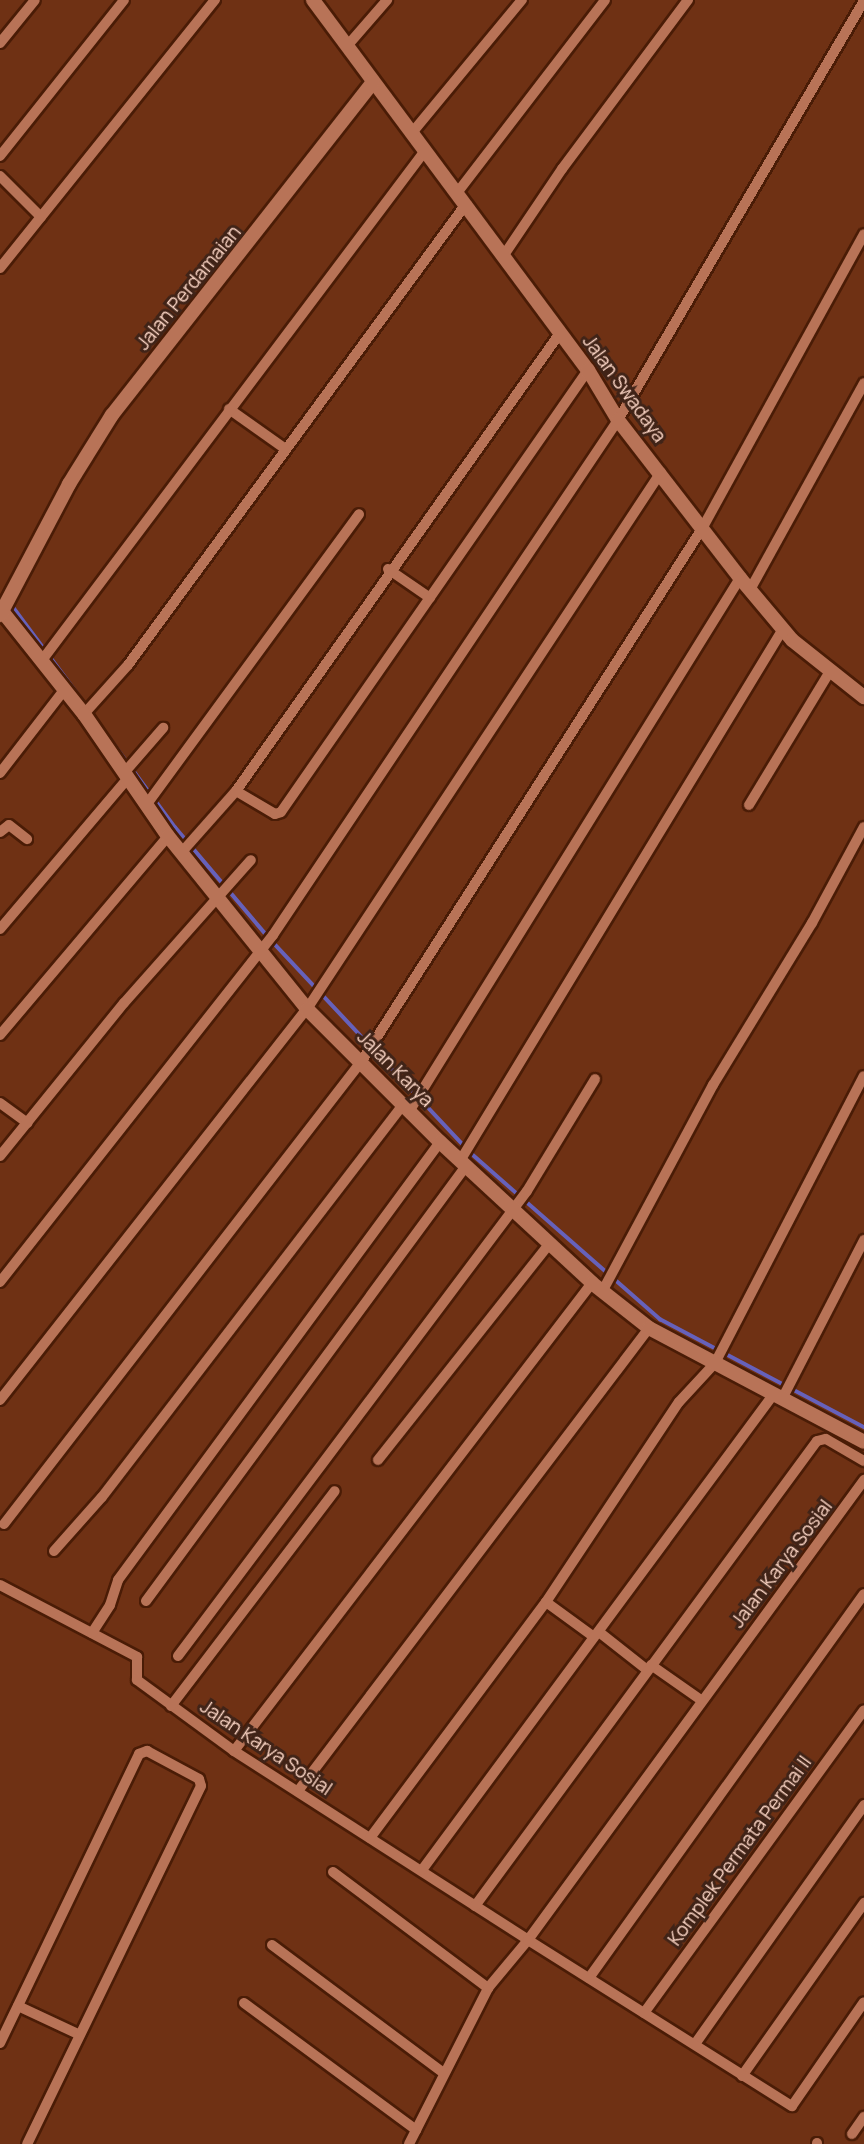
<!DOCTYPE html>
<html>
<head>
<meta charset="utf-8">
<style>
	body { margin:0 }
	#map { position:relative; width:864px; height:2144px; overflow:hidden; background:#6f3114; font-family:Manrope,sans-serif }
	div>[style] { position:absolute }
	.stream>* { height:3.5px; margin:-1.75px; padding:0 1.75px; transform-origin:1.75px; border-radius:1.75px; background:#6661bb }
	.roads { filter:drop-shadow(2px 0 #4a1c06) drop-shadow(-2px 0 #4a1c06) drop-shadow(0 2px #4a1c06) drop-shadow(0 -2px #4a1c06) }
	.street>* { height:10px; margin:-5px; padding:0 5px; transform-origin:5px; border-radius:5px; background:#b87357 }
	.secondary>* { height:14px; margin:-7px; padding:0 7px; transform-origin:7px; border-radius:7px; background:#b87357 }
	span { translate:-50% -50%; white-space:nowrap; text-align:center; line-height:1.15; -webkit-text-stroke:6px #402317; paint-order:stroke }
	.street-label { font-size:19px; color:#fbd5c5 }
</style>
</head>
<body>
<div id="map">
	<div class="stream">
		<i style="left:11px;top:604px;width:126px;rotate:53.4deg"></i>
		<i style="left:94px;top:717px;width:137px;rotate:53.6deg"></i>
		<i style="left:175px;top:827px;width:147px;rotate:49.7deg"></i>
		<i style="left:270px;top:939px;width:294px;rotate:46.8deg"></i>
		<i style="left:471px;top:1153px;width:252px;rotate:41.3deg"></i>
		<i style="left:660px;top:1319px;width:231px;rotate:27.9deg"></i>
	</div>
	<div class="roads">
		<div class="street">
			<i style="left:0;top:43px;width:55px;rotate:-50.9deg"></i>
			<i style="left:348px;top:45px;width:60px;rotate:-49.1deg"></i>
			<i style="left:411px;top:134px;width:174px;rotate:-50.4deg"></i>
			<i style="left:0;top:156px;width:199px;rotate:-51.5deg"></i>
			<i style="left:0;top:176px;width:58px;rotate:45deg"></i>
			<i style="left:457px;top:193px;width:243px;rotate:-52.5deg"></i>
			<i style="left:504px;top:255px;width:104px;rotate:-56deg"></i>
			<i style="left:562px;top:169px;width:211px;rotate:-53.3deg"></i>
			<i style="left:0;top:268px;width:344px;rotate:-51.3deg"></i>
			<i style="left:229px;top:409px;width:67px;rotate:35.3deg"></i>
			<i style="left:388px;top:569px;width:51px;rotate:34.6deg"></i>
			<i style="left:751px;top:588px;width:234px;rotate:-61.1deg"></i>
			<i style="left:43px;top:659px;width:634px;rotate:-53.08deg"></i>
			<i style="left:84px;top:714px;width:66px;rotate:-48.1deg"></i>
			<i style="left:128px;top:665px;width:572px;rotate:-53.75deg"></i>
			<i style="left:0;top:773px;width:106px;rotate:-52.3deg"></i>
			<i style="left:124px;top:773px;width:60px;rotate:-49.1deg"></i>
			<i style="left:236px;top:791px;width:45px;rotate:30.5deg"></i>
			<i style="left:275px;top:814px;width:6px;rotate:-18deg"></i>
			<i style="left:281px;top:812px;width:538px;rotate:-55.22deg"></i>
			<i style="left:147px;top:804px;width:359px;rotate:-53.8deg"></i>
			<i style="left:749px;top:805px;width:154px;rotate:-58.8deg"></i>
			<i style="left:0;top:832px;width:11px;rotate:-38deg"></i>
			<i style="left:9px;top:825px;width:23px;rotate:38deg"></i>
			<i style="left:181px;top:853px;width:83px;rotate:-48.4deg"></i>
			<i style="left:236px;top:791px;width:561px;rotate:-54.72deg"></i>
			<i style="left:0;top:929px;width:198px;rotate:-49.7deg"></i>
			<i style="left:0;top:1035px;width:260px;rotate:-49.8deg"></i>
			<i style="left:0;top:1103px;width:34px;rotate:36deg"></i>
			<i style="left:410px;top:1110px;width:626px;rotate:-58.19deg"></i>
			<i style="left:0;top:1156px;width:197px;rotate:-51deg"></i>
			<i style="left:124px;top:1003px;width:191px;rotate:-48.4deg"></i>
			<i style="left:460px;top:1161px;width:622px;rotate:-58.74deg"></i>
			<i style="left:0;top:1282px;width:442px;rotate:-51.8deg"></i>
			<i style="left:273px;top:935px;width:620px;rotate:-56.18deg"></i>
			<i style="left:618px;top:420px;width:487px;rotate:-59.6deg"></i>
			<i style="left:602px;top:1292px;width:235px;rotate:-61.8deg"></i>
			<i style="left:713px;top:1085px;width:190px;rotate:-58.6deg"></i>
			<i style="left:812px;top:923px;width:109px;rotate:-61.6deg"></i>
			<i style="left:782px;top:1399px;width:179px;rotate:-62.7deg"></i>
			<i style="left:0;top:1400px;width:497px;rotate:-51.9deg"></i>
			<i style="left:307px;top:1009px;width:643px;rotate:-56.61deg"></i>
			<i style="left:378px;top:1460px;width:275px;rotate:-51.6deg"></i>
			<i style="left:4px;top:1524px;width:584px;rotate:-52.31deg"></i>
			<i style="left:361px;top:1062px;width:635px;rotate:-57.41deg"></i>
			<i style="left:703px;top:527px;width:334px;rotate:-61.2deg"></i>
			<i style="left:54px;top:1551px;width:72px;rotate:-48.4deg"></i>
			<i style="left:102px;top:1497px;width:496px;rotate:-52.5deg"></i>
			<i style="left:0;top:1585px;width:155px;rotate:27.7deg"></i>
			<i style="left:137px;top:1657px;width:23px;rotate:90deg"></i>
			<i style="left:137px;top:1680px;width:120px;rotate:36.2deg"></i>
			<i style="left:234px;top:1751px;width:350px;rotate:32.7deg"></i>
			<i style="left:528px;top:1940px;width:570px;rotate:-53.85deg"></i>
			<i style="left:146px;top:1601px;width:540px;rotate:-53.66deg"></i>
			<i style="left:546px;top:1602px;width:59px;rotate:36.1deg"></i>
			<i style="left:599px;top:1632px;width:60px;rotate:38.2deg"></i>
			<i style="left:92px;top:1633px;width:33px;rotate:-57deg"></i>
			<i style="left:110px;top:1605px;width:26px;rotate:-72deg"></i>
			<i style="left:118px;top:1580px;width:544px;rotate:-53.68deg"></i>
			<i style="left:178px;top:1656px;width:581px;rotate:-53.11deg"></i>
			<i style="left:527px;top:1191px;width:131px;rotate:-58.7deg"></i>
			<i style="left:651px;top:1665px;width:61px;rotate:35deg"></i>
			<i style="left:171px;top:1706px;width:270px;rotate:-52.7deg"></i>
			<i style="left:234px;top:1751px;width:589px;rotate:-52.59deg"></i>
			<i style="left:298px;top:1791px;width:581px;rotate:-52.83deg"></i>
			<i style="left:370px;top:1838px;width:294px;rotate:-53.3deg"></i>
			<i style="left:546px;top:1602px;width:240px;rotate:-56.4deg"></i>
			<i style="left:679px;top:1402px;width:53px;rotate:-47.3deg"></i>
			<i style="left:715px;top:1363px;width:323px;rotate:-62.6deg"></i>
			<i style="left:422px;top:1870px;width:591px;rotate:-53.54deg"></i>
			<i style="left:333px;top:1872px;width:194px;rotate:36.8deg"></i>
			<i style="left:475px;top:1906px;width:577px;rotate:-53.67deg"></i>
			<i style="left:817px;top:1441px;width:9px;rotate:-13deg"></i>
			<i style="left:826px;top:1439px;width:44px;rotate:30.1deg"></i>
			<i style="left:272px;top:1945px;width:214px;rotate:36.7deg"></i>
			<i style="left:589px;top:1978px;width:472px;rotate:-54.4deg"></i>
			<i style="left:244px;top:2003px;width:214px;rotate:36.4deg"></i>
			<i style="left:18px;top:2006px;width:68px;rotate:25.1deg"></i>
			<i style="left:644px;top:2013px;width:374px;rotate:-54deg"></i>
			<i style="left:0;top:2043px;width:321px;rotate:-64.3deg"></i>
			<i style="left:139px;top:1754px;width:9px;rotate:-21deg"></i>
			<i style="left:147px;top:1751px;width:59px;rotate:28.3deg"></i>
			<i style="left:199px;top:1779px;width:7px;rotate:74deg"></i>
			<i style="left:201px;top:1786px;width:398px;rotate:115.9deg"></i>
			<i style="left:695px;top:2044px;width:293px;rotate:-54.7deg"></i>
			<i style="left:742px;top:2076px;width:212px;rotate:-54.8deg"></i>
			<i style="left:852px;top:2134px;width:21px;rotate:-55deg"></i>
			<i style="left:409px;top:2144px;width:175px;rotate:-63.1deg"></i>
			<i style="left:488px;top:1988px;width:62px;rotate:-50.2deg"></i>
			<i style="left:528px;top:1940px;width:312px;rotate:32.2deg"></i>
			<i style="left:792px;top:2106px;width:126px;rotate:-55.3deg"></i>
			<i style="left:817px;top:2144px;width:1px;rotate:-90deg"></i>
		</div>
		<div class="secondary">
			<i style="left:313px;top:0;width:461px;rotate:53.4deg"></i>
			<i style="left:588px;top:370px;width:58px;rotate:59deg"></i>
			<i style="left:618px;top:420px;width:200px;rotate:52.3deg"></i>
			<i style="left:740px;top:578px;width:81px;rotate:50deg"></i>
			<i style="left:792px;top:640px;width:92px;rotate:38.4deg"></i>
			<i style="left:2px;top:611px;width:132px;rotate:51.5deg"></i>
			<i style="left:84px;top:714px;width:148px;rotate:55.5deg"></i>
			<i style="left:168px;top:836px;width:222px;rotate:51.2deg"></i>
			<i style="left:307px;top:1009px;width:188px;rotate:45deg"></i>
			<i style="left:440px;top:1142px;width:207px;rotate:42.8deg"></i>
			<i style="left:592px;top:1283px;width:73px;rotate:38.3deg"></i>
			<i style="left:649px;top:1328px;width:243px;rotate:27.9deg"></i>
			<i style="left:0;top:615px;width:148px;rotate:-62.2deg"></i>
			<i style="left:69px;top:484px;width:81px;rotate:-58.1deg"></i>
			<i style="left:112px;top:415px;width:422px;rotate:-51.9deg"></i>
		</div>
	</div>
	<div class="street-label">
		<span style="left:189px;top:288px;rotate:-51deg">Jalan Perdamaian</span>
		<span style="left:624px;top:389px;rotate:54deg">Jalan Swadaya</span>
		<span style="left:395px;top:1069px;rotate:45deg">Jalan Karya</span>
		<span style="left:782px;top:1564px;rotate:-53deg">Jalan Karya Sosial</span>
		<span style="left:266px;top:1748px;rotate:34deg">Jalan Karya Sosial</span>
		<span style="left:740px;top:1851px;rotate:-54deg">Komplek Permata Permai II</span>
	</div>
</div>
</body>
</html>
